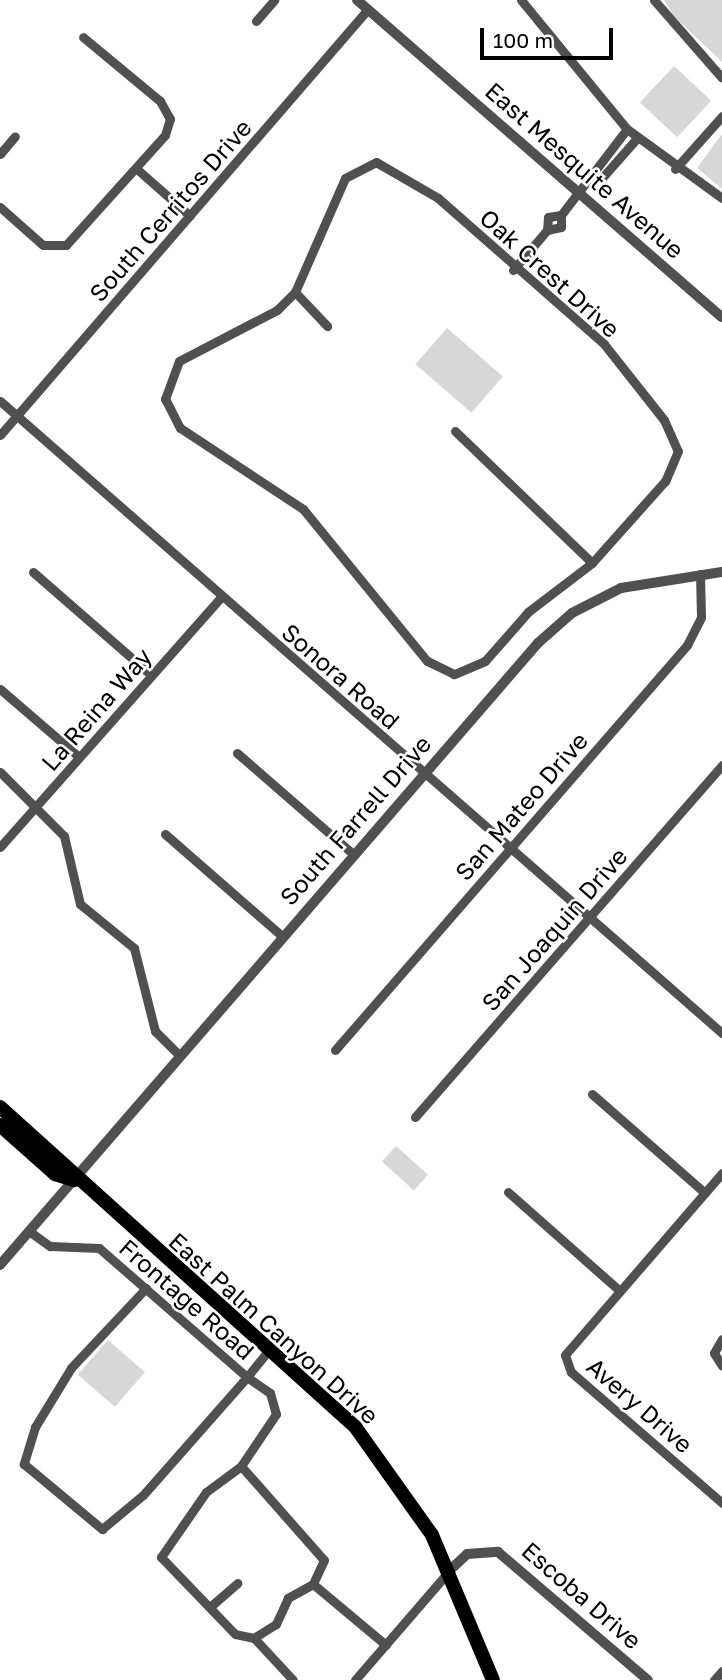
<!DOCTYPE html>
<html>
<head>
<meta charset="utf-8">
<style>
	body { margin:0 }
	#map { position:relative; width:722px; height:1680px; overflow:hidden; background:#fff; font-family:"Golos Text",sans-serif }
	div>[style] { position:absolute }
	.green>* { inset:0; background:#d7d7d7; transform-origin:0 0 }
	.minor>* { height:9px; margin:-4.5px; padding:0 4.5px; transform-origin:4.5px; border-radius:4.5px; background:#505050 }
	.tertiary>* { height:10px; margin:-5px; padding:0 5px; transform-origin:5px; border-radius:5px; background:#505050 }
	.primary>* { height:14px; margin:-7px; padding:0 7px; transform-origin:7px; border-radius:7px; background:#000 }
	span { translate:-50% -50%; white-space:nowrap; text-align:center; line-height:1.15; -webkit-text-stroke:5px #fff; paint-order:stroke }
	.street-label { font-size:24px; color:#000 }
	.scale { position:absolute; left:480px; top:28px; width:133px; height:32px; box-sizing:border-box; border:4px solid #000; border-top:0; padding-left:9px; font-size:21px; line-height:24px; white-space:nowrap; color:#000; -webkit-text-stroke:5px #fff; paint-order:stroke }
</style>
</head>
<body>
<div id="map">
	<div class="green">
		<i style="clip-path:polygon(664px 0,722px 0,722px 62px,673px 15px)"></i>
		<i style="left:674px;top:66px;width:51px;height:50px;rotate:43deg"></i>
		<i style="clip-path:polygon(722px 134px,722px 189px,697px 168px)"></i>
		<i style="left:447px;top:328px;width:74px;height:48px;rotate:41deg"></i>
		<i style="left:396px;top:1146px;width:43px;height:21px;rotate:42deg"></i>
		<i style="left:108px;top:1340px;width:49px;height:46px;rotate:41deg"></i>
	</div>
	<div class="minor">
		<i style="left:521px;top:0;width:167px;rotate:50.6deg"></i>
		<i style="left:627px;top:129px;width:117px;rotate:36deg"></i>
		<i style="left:654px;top:0;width:103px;rotate:48.9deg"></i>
		<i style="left:256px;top:21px;width:28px;rotate:-49deg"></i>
		<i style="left:0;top:154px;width:23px;rotate:-50deg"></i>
		<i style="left:376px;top:162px;width:72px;rotate:30.1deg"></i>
		<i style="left:438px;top:198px;width:221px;rotate:41.3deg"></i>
		<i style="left:604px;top:344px;width:97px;rotate:51.7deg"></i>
		<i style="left:664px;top:420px;width:34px;rotate:66deg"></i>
		<i style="left:678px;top:451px;width:33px;rotate:113deg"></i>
		<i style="left:665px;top:481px;width:110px;rotate:131.7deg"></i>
		<i style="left:592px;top:563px;width:81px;rotate:142.6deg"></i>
		<i style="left:528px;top:612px;width:65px;rotate:131.3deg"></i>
		<i style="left:485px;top:661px;width:34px;rotate:157deg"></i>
		<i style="left:454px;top:674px;width:30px;rotate:-154deg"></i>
		<i style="left:427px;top:661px;width:196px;rotate:-129.2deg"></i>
		<i style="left:303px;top:509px;width:147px;rotate:-146.6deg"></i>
		<i style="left:180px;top:428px;width:33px;rotate:-117deg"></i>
		<i style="left:165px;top:399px;width:40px;rotate:-69.8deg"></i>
		<i style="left:179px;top:361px;width:110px;rotate:-27.5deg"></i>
		<i style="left:277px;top:310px;width:25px;rotate:-45deg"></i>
		<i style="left:295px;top:292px;width:124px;rotate:-66.3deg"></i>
		<i style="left:345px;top:178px;width:35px;rotate:-27deg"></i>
		<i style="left:675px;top:169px;width:71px;rotate:-48.4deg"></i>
		<i style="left:138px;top:170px;width:69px;rotate:41.5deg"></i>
		<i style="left:592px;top:178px;width:9px;rotate:6deg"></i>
		<i style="left:601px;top:179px;width:55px;rotate:-48.7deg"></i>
		<i style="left:0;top:207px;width:57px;rotate:41.5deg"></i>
		<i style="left:43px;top:245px;width:23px"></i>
		<i style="left:66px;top:245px;width:148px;rotate:-48deg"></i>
		<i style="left:165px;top:135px;width:17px;rotate:-73deg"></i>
		<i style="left:170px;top:119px;width:21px;rotate:-119deg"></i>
		<i style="left:160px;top:101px;width:100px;rotate:-140.3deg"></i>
		<i style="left:561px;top:215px;width:108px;rotate:-52.5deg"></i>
		<i style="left:513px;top:270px;width:52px;rotate:-49.6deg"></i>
		<i style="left:547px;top:230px;width:14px;rotate:-12deg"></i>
		<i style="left:561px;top:227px;width:12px;rotate:-90deg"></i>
		<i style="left:561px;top:215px;width:13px;rotate:171deg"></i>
		<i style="left:548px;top:217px;width:13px;rotate:94deg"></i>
		<i style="left:295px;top:292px;width:47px;rotate:46.7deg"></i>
		<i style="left:0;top:401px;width:960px;rotate:41.2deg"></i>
		<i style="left:455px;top:431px;width:190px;rotate:43.9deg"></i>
		<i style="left:0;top:435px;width:563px;rotate:-49.18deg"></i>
		<i style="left:33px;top:572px;width:157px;rotate:41.1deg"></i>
		<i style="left:0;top:689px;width:103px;rotate:40.7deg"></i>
		<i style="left:237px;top:753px;width:154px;rotate:41deg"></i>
		<i style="left:0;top:772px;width:91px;rotate:45deg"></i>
		<i style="left:64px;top:836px;width:70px;rotate:76.8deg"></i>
		<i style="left:80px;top:904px;width:70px;rotate:39.2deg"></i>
		<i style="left:134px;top:948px;width:86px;rotate:75.8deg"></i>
		<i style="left:155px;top:1031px;width:34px;rotate:45deg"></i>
		<i style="left:165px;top:834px;width:155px;rotate:41.1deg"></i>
		<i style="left:0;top:847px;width:335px;rotate:-48.5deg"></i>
		<i style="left:335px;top:1050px;width:537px;rotate:-49deg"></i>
		<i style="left:687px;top:645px;width:31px;rotate:-63deg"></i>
		<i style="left:701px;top:617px;width:43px;rotate:-91.3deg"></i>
		<i style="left:592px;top:1094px;width:150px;rotate:41.2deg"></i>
		<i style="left:415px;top:1117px;width:467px;rotate:-48.9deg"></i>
		<i style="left:722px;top:1173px;width:240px;rotate:130.8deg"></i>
		<i style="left:565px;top:1355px;width:18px;rotate:71deg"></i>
		<i style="left:571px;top:1372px;width:200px;rotate:40.9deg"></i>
		<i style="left:508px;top:1192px;width:149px;rotate:41.5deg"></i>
		<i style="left:29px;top:1231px;width:26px;rotate:36deg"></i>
		<i style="left:50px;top:1246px;width:49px;rotate:2.3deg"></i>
		<i style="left:99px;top:1248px;width:196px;rotate:41.1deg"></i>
		<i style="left:247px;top:1377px;width:36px;rotate:-51deg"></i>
		<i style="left:146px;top:1288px;width:110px;rotate:133.2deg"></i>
		<i style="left:71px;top:1368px;width:69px;rotate:121.4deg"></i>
		<i style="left:35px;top:1427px;width:39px;rotate:107deg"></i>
		<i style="left:24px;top:1464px;width:102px;rotate:39.8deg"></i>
		<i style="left:102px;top:1529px;width:53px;rotate:-39.7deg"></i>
		<i style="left:143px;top:1495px;width:157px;rotate:-48.6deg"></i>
		<i style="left:247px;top:1377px;width:28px;rotate:35deg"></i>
		<i style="left:270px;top:1393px;width:22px;rotate:74deg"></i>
		<i style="left:276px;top:1414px;width:63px;rotate:123.9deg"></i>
		<i style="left:722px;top:1339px;width:16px;rotate:120deg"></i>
		<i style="left:714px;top:1353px;width:15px;rotate:58deg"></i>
		<i style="left:241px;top:1466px;width:125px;rotate:48.6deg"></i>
		<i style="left:324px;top:1560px;width:26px;rotate:115deg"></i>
		<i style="left:313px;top:1584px;width:29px;rotate:151deg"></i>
		<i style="left:288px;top:1598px;width:29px;rotate:115deg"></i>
		<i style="left:276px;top:1624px;width:26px;rotate:148deg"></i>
		<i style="left:254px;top:1638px;width:19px;rotate:-168deg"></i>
		<i style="left:235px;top:1634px;width:107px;rotate:-133.9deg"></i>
		<i style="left:161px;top:1557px;width:79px;rotate:-55.3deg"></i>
		<i style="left:206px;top:1492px;width:44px;rotate:-36.6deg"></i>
		<i style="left:313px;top:1584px;width:95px;rotate:39.9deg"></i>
		<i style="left:211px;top:1606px;width:35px;rotate:-41deg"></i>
		<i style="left:254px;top:1638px;width:57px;rotate:47.1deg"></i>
		<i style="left:355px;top:1680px;width:144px;rotate:-49.2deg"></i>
		<i style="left:714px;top:1680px;width:12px;rotate:-48deg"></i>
	</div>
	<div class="tertiary">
		<i style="left:357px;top:0;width:483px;rotate:41deg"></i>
		<i style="left:0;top:1265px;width:822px;rotate:-49.14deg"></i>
		<i style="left:538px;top:643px;width:45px;rotate:-41.4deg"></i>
		<i style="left:572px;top:613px;width:55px;rotate:-27deg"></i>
		<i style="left:621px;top:588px;width:102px;rotate:-9deg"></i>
		<i style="left:450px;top:1570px;width:23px;rotate:-43deg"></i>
		<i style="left:467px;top:1554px;width:31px;rotate:-4deg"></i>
		<i style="left:498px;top:1552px;width:197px;rotate:40.5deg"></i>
	</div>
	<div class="primary">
		<i style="left:0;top:1107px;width:479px;rotate:42deg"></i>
		<i style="left:356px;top:1428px;width:131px;rotate:54.6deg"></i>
		<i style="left:432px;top:1535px;width:157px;rotate:67.2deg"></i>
		<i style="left:0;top:1125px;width:74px;rotate:41.7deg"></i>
		<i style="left:55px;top:1174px;width:20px;rotate:18deg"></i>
	</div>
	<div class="street-label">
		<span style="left:585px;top:170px;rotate:41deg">East Mesquite Avenue</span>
		<span style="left:170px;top:210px;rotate:-49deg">South Cerritos Drive</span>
		<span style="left:550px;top:273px;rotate:42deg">Oak Crest Drive</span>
		<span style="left:341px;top:676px;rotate:41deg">Sonora Road</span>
		<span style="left:96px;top:709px;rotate:-49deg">La Reina Way</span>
		<span style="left:521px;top:806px;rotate:-49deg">San Mateo Drive</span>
		<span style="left:355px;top:820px;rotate:-49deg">South Farrell Drive</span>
		<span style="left:554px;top:929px;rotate:-49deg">San Joaquin Drive</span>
		<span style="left:187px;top:1299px;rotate:41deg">Frontage Road</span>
		<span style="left:274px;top:1328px;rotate:42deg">East Palm Canyon Drive</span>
		<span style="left:640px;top:1405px;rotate:41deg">Avery Drive</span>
		<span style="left:582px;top:1595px;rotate:41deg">Escoba Drive</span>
	</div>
	<div class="scale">100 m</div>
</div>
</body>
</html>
